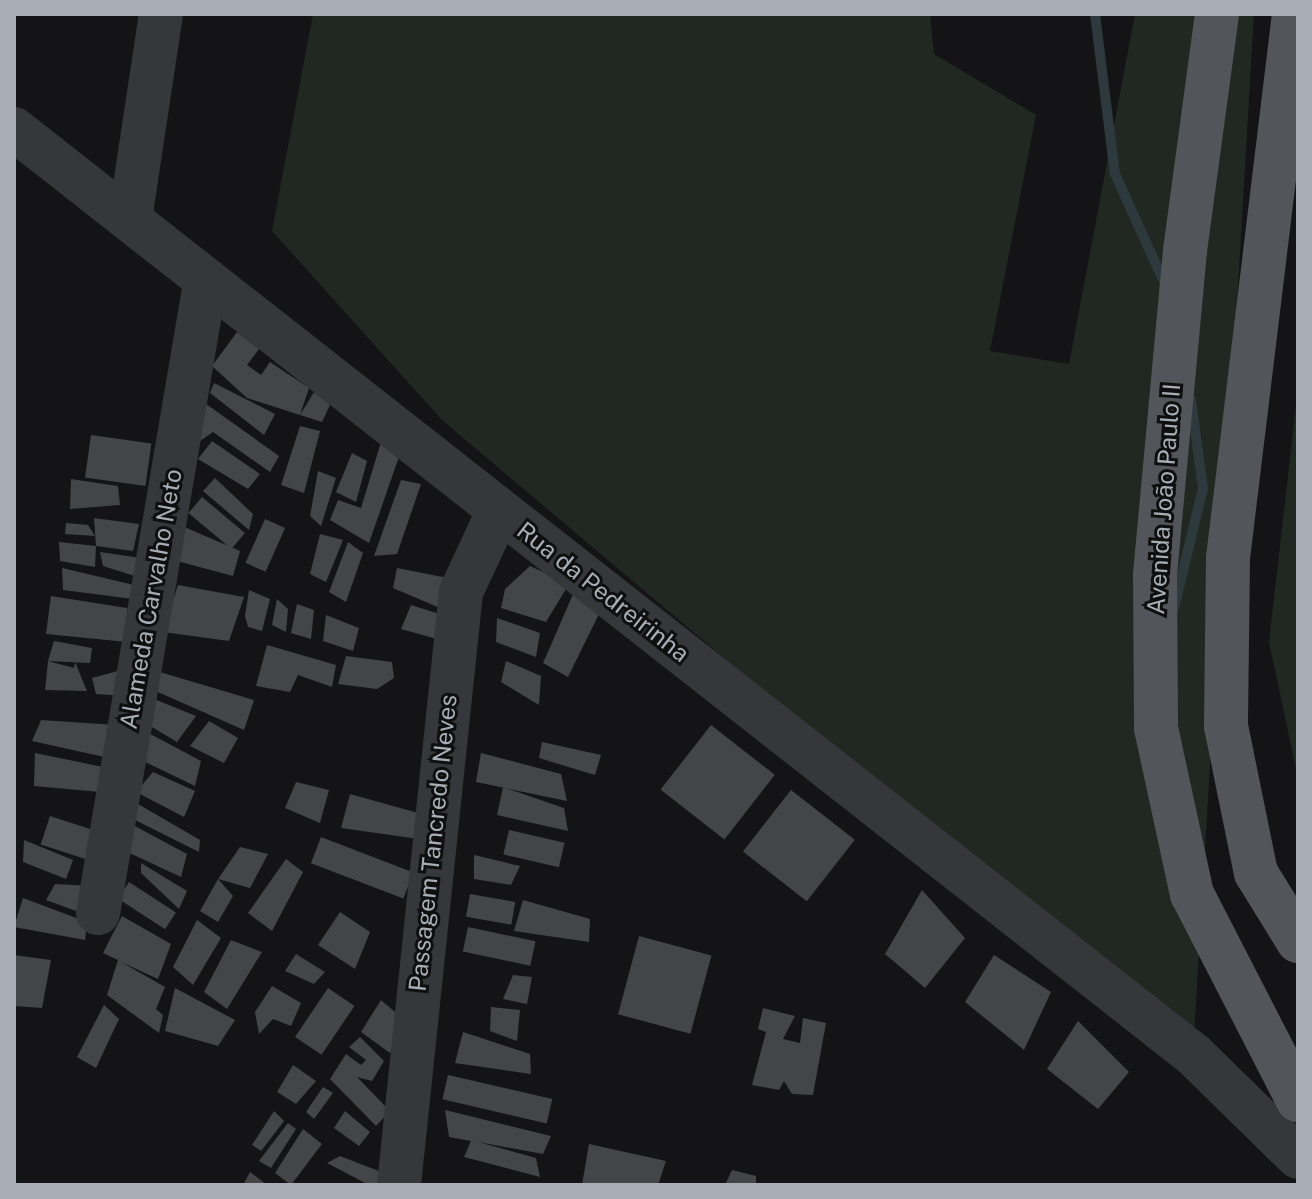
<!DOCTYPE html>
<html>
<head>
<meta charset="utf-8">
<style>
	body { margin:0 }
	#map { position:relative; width:1312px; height:1199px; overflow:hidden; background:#141416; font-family:"Public Sans",sans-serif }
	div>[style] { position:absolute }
	.green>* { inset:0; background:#212821 }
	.stream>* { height:10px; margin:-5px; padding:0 5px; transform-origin:5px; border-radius:5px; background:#2e393d }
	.building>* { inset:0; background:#434548; transform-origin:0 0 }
	.minor>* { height:44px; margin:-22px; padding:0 22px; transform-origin:22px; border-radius:22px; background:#35373a }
	.major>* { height:44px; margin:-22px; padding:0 22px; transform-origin:22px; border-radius:22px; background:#525559 }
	span { translate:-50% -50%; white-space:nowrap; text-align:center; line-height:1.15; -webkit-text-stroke:6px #0f0f10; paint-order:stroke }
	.street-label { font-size:24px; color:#a7aeb5 }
	.frame { position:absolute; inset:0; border:16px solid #a7aeb5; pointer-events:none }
</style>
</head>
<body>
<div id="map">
	<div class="green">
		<i style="clip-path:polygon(313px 14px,930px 14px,934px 54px,1036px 115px,990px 351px,1069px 364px,1135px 14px,1254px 14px,1193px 1054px,442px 420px,272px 231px)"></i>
		<i style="clip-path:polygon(1298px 388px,1298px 778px,1269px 642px)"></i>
	</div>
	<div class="stream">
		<i style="left:1095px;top:14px;width:161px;rotate:82.9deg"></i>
		<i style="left:1115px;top:174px;width:121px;rotate:65.6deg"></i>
		<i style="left:1174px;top:608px;width:123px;rotate:-76.4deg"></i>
		<i style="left:1203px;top:488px;width:89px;rotate:-97.8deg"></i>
	</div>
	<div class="building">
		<i style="clip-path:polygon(237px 332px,259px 349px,247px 365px,261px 375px,270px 362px,309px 388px,300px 415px,247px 398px,212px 366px)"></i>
		<i style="clip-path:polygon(214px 383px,275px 414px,264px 435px,210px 393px)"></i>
		<i style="clip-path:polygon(314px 392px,330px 405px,322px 422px,300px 415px)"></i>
		<i style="clip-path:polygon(202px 401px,279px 456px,270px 472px,213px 432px,190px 448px)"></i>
		<i style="clip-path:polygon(300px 426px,320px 431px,304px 493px,281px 485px)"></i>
		<i style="left:91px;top:435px;width:61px;height:43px;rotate:8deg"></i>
		<i style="clip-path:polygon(212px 441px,260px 474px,248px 489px,198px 459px)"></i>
		<i style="clip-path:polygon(381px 442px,401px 451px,369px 543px,330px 520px,338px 500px,361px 508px)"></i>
		<i style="clip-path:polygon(352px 453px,367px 461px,356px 502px,336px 492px)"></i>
		<i style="clip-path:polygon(318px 471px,336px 478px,321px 526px,310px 516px)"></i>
		<i style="clip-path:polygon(215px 478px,253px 514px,249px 530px,203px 491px)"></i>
		<i style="clip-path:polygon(71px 479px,118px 486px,120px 505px,70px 509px)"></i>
		<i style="clip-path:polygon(401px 480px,421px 484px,397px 554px,374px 556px)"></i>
		<i style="left:202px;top:497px;width:56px;height:21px;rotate:40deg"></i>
		<i style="clip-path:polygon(94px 518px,139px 524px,133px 551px,96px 546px)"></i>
		<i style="left:265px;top:519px;width:22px;height:48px;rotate:24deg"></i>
		<i style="clip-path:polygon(66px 523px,88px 525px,95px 536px,65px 534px)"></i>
		<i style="clip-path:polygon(182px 526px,240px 551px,233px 576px,177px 561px)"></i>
		<i style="clip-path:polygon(320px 534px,343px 540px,326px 582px,310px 574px)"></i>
		<i style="clip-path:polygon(59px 542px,96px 546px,95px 567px,60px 561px)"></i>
		<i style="clip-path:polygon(348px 542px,363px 553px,346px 602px,329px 592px)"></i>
		<i style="clip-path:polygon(100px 552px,141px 558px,144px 579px,103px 566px)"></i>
		<i style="clip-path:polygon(530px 566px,569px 584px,546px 622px,501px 608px,505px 589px)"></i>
		<i style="clip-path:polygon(62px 568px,134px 585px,133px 599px,63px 590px)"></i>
		<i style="clip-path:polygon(397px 568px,453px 579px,447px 611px,393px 588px)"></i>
		<i style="clip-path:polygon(178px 585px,244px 597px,229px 641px,163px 632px)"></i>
		<i style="clip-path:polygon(249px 590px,270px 599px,262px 631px,248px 627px,245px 616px)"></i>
		<i style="clip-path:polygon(574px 592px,601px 610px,568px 677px,543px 663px)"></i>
		<i style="clip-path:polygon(51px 596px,127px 608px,127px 642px,46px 634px)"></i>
		<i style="clip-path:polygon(277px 599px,288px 609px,286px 632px,272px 625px)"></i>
		<i style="clip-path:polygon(297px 604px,314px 610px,311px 639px,291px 633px)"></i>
		<i style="clip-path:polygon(411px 605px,449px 617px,437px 639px,401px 629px)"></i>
		<i style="clip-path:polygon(326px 615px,359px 628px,353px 651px,323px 641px)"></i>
		<i style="clip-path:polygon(497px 618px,540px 633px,536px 657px,496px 642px)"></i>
		<i style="clip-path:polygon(54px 641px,92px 648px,90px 663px,48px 661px)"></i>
		<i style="clip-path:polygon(267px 645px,336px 665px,332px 687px,298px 675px,290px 692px,256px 686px)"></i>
		<i style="clip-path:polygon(346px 656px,392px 662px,394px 678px,377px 689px,338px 684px)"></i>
		<i style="clip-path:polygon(48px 661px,74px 668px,75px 662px,87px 691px,45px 690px)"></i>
		<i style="clip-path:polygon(506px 661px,541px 676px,539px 705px,501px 682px)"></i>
		<i style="clip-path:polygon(125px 669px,125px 696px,96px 694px,92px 678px)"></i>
		<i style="clip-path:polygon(153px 670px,254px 700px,244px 730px,151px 689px)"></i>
		<i style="clip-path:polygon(154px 699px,196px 716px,177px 742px,147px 724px)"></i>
		<i style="clip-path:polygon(41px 720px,116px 725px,109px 758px,32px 741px)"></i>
		<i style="clip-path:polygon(209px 721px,238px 738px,224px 763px,190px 746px)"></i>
		<i style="left:711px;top:725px;width:81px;height:82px;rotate:38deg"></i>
		<i style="clip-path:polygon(141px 729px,201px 761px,195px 786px,137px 758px)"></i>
		<i style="clip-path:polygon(542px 742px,601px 755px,595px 775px,539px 758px)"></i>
		<i style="clip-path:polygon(35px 753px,113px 769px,111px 793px,34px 786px)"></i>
		<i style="clip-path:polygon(481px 753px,561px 774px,567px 801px,476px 782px)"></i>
		<i style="clip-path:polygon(153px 772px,195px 791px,184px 817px,136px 792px)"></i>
		<i style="clip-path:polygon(296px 782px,329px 790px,320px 823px,285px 808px)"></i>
		<i style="clip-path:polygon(503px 787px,564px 808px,568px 831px,497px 815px)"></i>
		<i style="left:791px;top:790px;width:81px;height:78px;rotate:38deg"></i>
		<i style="clip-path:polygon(350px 794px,429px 816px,426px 840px,341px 828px)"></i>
		<i style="clip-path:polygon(138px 804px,200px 840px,199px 852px,127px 816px)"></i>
		<i style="left:50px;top:816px;width:51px;height:30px;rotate:18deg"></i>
		<i style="clip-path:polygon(131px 824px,187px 854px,181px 877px,123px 850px)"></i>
		<i style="left:509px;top:830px;width:57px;height:25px;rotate:13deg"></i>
		<i style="left:321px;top:837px;width:99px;height:28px;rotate:21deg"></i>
		<i style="clip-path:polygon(24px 840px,73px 860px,66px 879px,23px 862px)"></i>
		<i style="clip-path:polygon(240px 847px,268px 854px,250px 888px,218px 879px)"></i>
		<i style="clip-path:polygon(474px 855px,520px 866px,511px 885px,474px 879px)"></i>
		<i style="clip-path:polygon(286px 859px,303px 872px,272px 931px,248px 913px)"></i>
		<i style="clip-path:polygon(141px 863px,187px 891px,179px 909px,141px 873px)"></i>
		<i style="clip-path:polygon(218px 879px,233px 896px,218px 922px,200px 911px)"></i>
		<i style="left:129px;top:882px;width:56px;height:20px;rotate:33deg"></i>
		<i style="clip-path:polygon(55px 884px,94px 886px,87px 915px,46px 900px)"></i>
		<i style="clip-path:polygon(922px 890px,965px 938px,925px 988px,885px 954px)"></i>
		<i style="left:470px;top:894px;width:46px;height:23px;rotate:10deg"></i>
		<i style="clip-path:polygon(23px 898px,87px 922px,85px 940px,14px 927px)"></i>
		<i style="clip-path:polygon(523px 900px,590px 919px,589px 942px,514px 931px)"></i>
		<i style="clip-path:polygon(340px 912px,370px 932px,355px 969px,318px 945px)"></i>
		<i style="clip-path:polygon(122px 916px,171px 944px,158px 979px,121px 962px,165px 987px,156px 1009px,163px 1015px,159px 1033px,107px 995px,118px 960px,103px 953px)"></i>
		<i style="clip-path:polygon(197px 920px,221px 938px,193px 985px,173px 967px)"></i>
		<i style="left:468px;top:927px;width:69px;height:25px;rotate:12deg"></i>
		<i style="left:639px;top:936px;width:75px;height:81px;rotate:15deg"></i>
		<i style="clip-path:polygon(231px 940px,262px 952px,227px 1009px,204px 992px)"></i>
		<i style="clip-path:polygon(296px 954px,325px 972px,314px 984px,285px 971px)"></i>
		<i style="clip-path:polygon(14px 955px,51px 960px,42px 1008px,14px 1006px)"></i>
		<i style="clip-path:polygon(994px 955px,1051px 992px,1024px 1050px,965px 1002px)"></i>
		<i style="clip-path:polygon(513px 975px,532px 977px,527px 1004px,503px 999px)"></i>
		<i style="clip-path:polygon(272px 986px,301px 1003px,291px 1026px,273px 1019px,259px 1034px,255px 1012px)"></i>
		<i style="clip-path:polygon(175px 988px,235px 1020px,218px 1046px,165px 1031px)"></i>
		<i style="left:328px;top:988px;width:32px;height:59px;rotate:34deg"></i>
		<i style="clip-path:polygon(381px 1000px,402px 1018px,390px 1053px,361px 1032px)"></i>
		<i style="clip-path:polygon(104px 1005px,119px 1019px,96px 1068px,77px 1057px)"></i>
		<i style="clip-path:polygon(491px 1007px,520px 1010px,517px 1041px,490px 1031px)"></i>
		<i style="clip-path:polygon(763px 1008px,795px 1016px,783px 1039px,800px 1043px,803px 1018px,826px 1023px,813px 1095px,792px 1094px,784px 1081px,779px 1090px,752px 1085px,766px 1032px,758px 1029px)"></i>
		<i style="clip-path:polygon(1078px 1021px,1129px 1072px,1098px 1109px,1047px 1069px)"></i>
		<i style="clip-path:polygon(463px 1032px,530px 1054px,531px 1074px,455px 1063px)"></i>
		<i style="clip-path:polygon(360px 1037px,384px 1061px,372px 1081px,357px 1077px,390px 1111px,376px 1126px,330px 1079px,346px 1054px,361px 1065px,366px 1060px,349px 1047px)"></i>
		<i style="clip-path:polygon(293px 1065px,316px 1081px,296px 1104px,277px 1092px)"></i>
		<i style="left:448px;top:1075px;width:107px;height:25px;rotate:13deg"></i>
		<i style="clip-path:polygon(323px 1087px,333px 1093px,314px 1119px,306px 1112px)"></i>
		<i style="clip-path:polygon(445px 1110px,551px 1136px,543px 1154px,478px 1142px,536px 1158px,540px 1177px,464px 1157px,471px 1141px,449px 1137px)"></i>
		<i style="clip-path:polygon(274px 1111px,284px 1121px,261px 1151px,252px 1145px)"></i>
		<i style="clip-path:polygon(345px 1111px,370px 1132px,359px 1146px,334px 1128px)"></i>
		<i style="clip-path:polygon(288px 1123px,296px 1129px,271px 1168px,259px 1161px)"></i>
		<i style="clip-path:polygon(303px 1129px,322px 1144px,291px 1185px,275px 1173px)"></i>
		<i style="clip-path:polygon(589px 1144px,666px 1161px,658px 1185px,582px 1185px)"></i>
		<i style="clip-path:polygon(340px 1156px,389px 1175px,386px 1185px,369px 1185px,327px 1163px)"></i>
		<i style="clip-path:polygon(732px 1170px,756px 1176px,756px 1185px,725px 1185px)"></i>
		<i style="clip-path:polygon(250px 1172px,267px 1185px,243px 1185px)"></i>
	</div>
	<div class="minor">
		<i style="left:14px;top:129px;width:1499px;rotate:38.12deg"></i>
		<i style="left:1193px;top:1054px;width:147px;rotate:44.4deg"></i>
		<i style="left:130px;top:219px;width:207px;rotate:-81.4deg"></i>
		<i style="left:98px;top:913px;width:638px;rotate:-80.35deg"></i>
		<i style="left:399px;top:1185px;width:596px;rotate:-84.03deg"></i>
		<i style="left:461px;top:592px;width:90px;rotate:-65.1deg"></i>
	</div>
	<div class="major">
		<i style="left:1217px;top:14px;width:239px;rotate:97.7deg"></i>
		<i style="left:1185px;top:251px;width:326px;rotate:95.3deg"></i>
		<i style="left:1155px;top:576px;width:152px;rotate:89.6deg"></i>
		<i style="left:1156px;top:728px;width:170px;rotate:77.8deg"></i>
		<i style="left:1192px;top:894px;width:232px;rotate:62.8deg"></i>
		<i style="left:1294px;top:14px;width:548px;rotate:96.92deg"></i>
		<i style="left:1228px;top:558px;width:168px;rotate:90.7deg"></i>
		<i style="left:1226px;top:726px;width:150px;rotate:78.5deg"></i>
		<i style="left:1256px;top:873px;width:80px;rotate:58.3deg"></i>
	</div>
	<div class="street-label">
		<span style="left:1164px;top:499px;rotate:-86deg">Avenida João Paulo II</span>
		<span style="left:603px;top:592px;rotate:38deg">Rua da Pedreirinha</span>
		<span style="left:151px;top:599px;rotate:-80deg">Alameda Carvalho Neto</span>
		<span style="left:433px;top:843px;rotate:-84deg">Passagem Tancredo Neves</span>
	</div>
	<div class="frame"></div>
</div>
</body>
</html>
